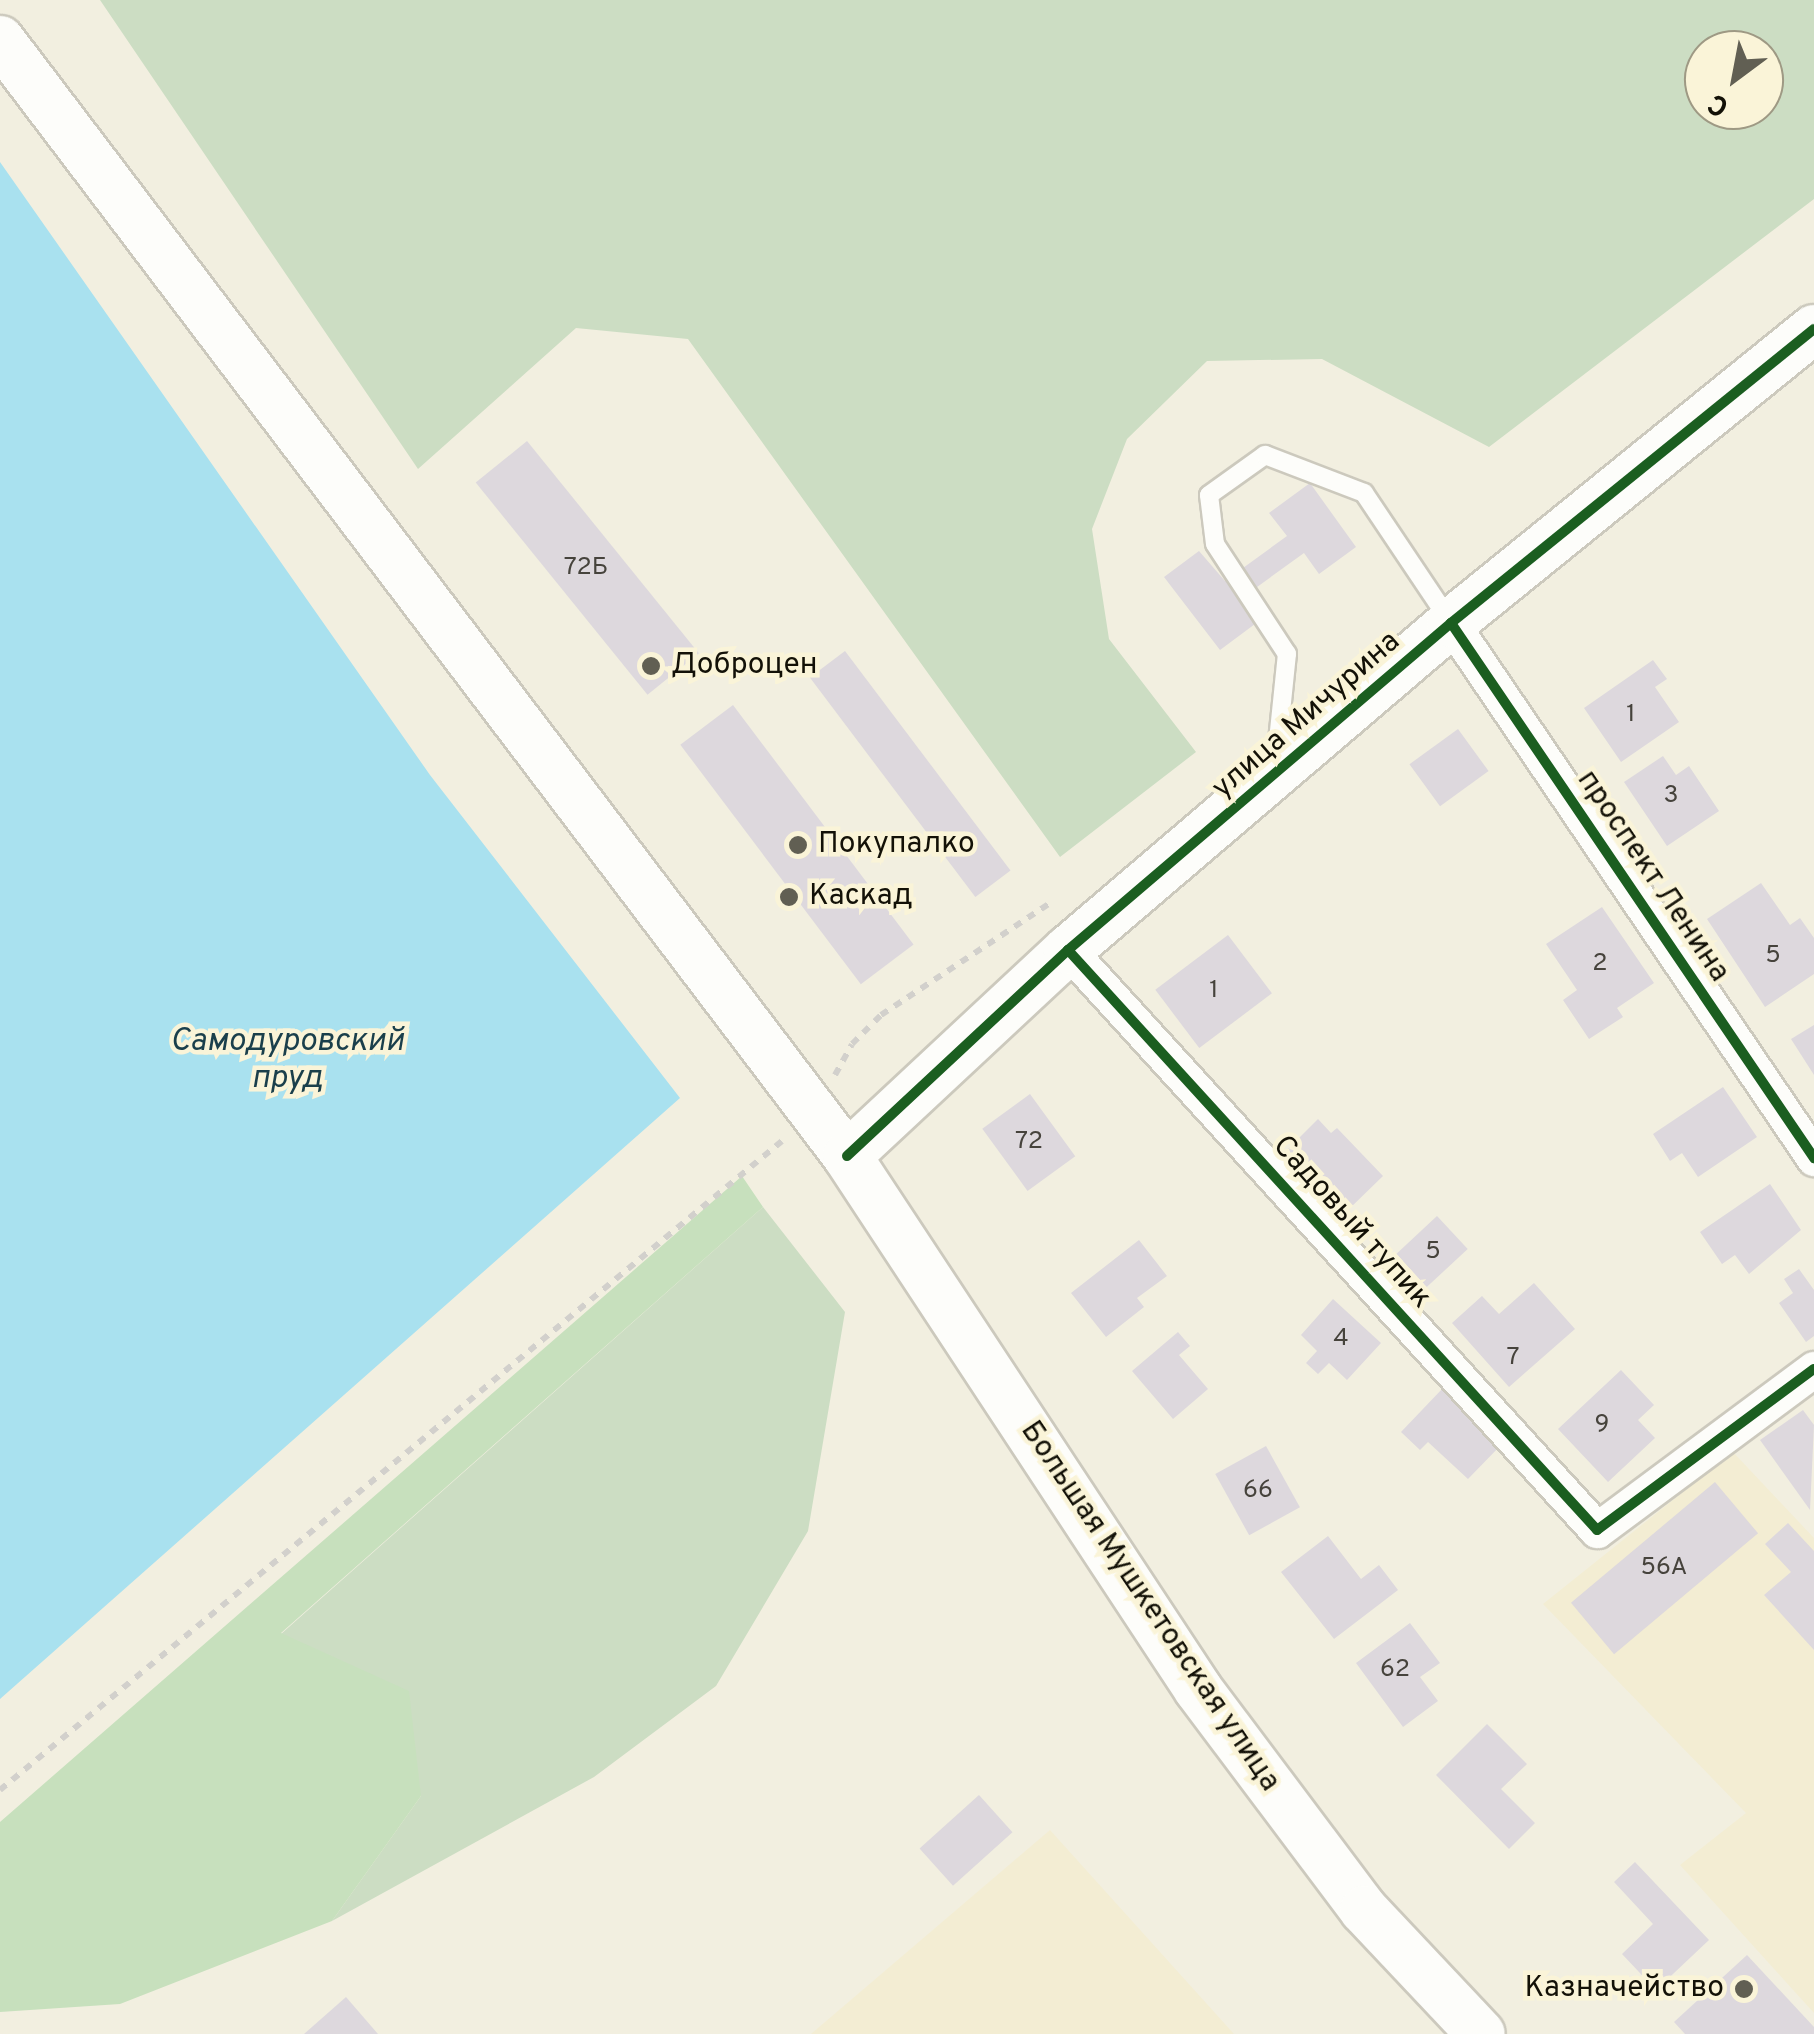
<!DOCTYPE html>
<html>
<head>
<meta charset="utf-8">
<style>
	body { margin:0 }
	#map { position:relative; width:1814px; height:2034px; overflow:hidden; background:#f2efe0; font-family:Overpass,sans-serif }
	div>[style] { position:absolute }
	.built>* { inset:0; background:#f3edd3 }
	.green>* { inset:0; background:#ccddc3 }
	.forest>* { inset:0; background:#c7e0bd }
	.water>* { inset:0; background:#a9e1ef }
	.building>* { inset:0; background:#ddd8dd; transform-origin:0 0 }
	.path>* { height:6px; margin-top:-3px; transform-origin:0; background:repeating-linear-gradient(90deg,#d2d0cc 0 8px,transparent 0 16px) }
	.roads { filter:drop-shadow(2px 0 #ccc9bd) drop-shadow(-2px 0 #ccc9bd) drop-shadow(0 2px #ccc9bd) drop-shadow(0 -2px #ccc9bd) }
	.lane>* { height:18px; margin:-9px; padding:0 9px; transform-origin:9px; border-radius:9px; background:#fdfdfa }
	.street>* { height:35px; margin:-17.5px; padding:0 17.5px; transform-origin:17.5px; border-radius:17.5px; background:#fdfdfa }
	.secondary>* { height:48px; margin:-24px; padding:0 24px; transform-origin:24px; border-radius:24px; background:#fdfdfa }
	.cycleway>* { height:10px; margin:-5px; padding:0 5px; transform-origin:5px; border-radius:5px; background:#1b5e20 }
	.dots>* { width:28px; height:28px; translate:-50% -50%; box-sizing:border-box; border:5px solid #faf4d8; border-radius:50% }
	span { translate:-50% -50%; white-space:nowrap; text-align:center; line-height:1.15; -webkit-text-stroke:9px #faf4d8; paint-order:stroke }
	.number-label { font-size:25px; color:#46433c }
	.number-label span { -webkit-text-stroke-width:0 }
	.poi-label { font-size:30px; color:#131107 }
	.left { translate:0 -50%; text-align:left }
	.right { translate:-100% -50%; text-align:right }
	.street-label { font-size:30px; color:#131107 }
	.water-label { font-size:32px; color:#1a3f4b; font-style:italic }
	.north { position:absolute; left:1684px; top:30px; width:100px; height:100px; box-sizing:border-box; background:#faf4d8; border:2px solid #9e9984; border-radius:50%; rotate:212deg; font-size:28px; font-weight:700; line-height:40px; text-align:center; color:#131107 }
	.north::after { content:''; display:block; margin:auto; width:35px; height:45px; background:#615f53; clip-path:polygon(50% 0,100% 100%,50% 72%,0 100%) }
</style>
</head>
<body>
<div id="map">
	<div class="built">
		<i style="clip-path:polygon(1733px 1452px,1814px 1538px,1814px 2013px,1680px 1865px,1746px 1813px,1543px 1604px)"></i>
		<i style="clip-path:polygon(1050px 1830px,1234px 2034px,811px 2034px)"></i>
	</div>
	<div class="green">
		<i style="clip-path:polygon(evenodd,100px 0,1814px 0,1814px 199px,1489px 447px,1322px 359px,1207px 361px,1127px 439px,1092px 529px,1109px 639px,1196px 752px,1060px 857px,688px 339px,576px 328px,418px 469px,100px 0,1764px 50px,1764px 110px,1704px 110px,1704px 50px,1764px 50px)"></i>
		<i style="clip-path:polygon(763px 1207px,845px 1312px,808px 1531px,716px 1686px,594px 1777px,332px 1921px,421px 1796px,281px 1634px)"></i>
	</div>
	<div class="forest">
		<i style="clip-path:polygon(742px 1176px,763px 1207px,281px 1633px,409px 1691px,421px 1796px,332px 1921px,120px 2004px,0 2012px,0 1822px)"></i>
	</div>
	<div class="water">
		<i style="clip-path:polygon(0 162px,430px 775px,680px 1098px,0 1699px)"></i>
	</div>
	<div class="building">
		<i style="left:527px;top:441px;width:273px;height:66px;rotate:51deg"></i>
		<i style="clip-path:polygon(1310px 483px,1356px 547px,1319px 574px,1304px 553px,1239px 600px,1255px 624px,1220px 650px,1164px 577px,1199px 551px,1225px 581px,1287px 536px,1269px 513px)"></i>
		<i style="left:845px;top:651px;width:275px;height:44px;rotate:53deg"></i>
		<i style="clip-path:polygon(1653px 660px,1667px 679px,1655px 687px,1679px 722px,1621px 762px,1584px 708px)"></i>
		<i style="left:733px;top:705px;width:300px;height:66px;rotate:53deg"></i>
		<i style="left:1458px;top:729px;width:52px;height:60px;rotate:54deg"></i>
		<i style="clip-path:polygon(1663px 756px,1676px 775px,1689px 766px,1719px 811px,1667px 846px,1624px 782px)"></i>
		<i style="clip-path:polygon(1761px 883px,1790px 925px,1800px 918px,1814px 938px,1814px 974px,1765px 1007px,1707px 919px)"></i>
		<i style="clip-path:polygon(1602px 907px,1654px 983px,1617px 1008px,1623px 1017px,1589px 1039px,1563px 1000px,1577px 990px,1546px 944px)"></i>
		<i style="left:1228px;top:935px;width:73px;height:91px;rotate:53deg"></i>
		<i style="clip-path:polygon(1814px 1025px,1814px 1075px,1791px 1039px)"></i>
		<i style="clip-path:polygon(1723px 1087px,1757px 1137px,1698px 1177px,1682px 1153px,1670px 1161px,1653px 1134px)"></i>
		<i style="left:1030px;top:1094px;width:77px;height:59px;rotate:54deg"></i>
		<i style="clip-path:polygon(1318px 1119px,1331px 1133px,1337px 1128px,1383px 1176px,1347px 1211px,1287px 1150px)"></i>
		<i style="clip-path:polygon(1770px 1184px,1801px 1230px,1749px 1274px,1735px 1255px,1722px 1264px,1700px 1232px)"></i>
		<i style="left:1437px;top:1216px;width:45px;height:56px;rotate:47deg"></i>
		<i style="clip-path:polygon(1139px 1240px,1167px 1276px,1137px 1298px,1144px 1307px,1106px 1337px,1071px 1293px)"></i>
		<i style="clip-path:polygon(1799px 1269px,1814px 1290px,1814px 1336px,1806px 1342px,1779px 1303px,1793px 1293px,1784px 1279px)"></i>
		<i style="clip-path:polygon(1534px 1283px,1575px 1329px,1509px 1387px,1452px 1323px,1482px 1296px,1499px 1314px)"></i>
		<i style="clip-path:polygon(1333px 1299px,1381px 1343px,1347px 1380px,1329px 1363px,1318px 1374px,1306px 1363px,1317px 1351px,1301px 1335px)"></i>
		<i style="clip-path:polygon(1178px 1332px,1190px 1346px,1179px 1355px,1208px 1389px,1173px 1419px,1132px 1371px)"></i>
		<i style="clip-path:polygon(1621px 1370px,1654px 1405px,1638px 1420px,1655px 1438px,1608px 1482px,1558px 1429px)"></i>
		<i style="clip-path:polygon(1443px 1388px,1502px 1444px,1468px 1479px,1428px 1442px,1420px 1450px,1401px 1432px)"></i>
		<i style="clip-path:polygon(1803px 1410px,1814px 1425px,1810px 1510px,1760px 1440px)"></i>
		<i style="left:1266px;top:1446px;width:70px;height:58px;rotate:61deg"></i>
		<i style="left:1715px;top:1482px;width:67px;height:188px;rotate:50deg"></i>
		<i style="clip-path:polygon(1788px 1523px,1814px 1551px,1814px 1650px,1764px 1595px,1791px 1572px,1765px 1544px)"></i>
		<i style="clip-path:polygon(1328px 1536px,1361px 1579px,1379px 1565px,1398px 1590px,1334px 1639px,1281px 1572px)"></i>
		<i style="clip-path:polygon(1410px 1623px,1440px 1663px,1420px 1677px,1438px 1701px,1403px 1727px,1356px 1663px)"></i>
		<i style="clip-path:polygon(1487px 1724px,1527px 1764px,1501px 1789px,1535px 1823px,1509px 1849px,1436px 1775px)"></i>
		<i style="left:979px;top:1795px;width:50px;height:80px;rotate:48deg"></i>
		<i style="clip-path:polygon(1635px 1862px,1709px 1940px,1656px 1990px,1622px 1954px,1653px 1924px,1614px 1882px)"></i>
		<i style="clip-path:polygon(1747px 1955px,1814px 2027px,1814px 2034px,1685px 2034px,1674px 2022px)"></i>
		<i style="clip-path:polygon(346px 1997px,378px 2034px,304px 2034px)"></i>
	</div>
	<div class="path">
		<i style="left:835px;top:1075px;width:35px;rotate:-61deg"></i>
		<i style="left:852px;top:1044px;width:41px;rotate:-45deg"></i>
		<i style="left:881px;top:1015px;width:206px;rotate:-33.5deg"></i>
		<i style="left:0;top:1790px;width:1016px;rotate:-39.69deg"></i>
	</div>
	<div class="roads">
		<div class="lane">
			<i style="left:1276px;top:760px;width:107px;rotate:-84.1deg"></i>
			<i style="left:1287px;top:654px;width:131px;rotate:-123.2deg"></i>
			<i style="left:1215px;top:544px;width:49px;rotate:-97deg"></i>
			<i style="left:1209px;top:495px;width:69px;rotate:-35.5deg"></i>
			<i style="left:1265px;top:455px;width:106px;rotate:21deg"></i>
			<i style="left:1364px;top:493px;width:156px;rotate:56.2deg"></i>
		</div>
		<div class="street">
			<i style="left:1451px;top:623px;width:647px;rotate:55.84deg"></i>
			<i style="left:1068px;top:950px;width:785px;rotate:47.63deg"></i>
			<i style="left:1597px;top:1530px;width:270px;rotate:-36.6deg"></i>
		</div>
		<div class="secondary">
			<i style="left:0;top:40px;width:1401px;rotate:52.8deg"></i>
			<i style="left:847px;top:1156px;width:638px;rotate:56.63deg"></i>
			<i style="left:1198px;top:1689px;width:276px;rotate:53.1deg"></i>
			<i style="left:1364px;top:1910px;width:170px;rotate:46.7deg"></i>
			<i style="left:847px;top:1156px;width:302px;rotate:-43deg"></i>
			<i style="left:1068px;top:950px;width:504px;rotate:-40.49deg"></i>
			<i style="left:1451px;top:623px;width:467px;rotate:-39deg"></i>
		</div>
	</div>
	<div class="cycleway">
		<i style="left:1451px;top:623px;width:647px;rotate:55.84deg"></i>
		<i style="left:1068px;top:950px;width:785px;rotate:47.63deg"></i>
		<i style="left:1597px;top:1530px;width:270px;rotate:-36.6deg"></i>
		<i style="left:847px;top:1156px;width:302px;rotate:-43deg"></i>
		<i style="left:1068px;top:950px;width:504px;rotate:-40.49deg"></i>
		<i style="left:1451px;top:623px;width:467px;rotate:-39deg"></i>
	</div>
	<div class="dots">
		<i style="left:651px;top:666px;background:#615f53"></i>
		<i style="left:798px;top:845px;background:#615f53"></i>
		<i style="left:789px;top:897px;background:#615f53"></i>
		<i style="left:1744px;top:1989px;background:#615f53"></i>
	</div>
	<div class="number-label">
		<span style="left:586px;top:568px">72Б</span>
		<span style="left:1631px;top:715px">1</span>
		<span style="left:1671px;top:796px">3</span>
		<span style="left:1773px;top:956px">5</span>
		<span style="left:1600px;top:964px">2</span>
		<span style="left:1214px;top:991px">1</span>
		<span style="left:1029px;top:1142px">72</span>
		<span style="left:1433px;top:1252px">5</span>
		<span style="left:1341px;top:1339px">4</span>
		<span style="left:1513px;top:1358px">7</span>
		<span style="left:1602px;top:1425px">9</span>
		<span style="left:1258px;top:1491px">66</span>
		<span style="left:1664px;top:1568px">56А</span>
		<span style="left:1395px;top:1670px">62</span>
	</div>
	<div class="poi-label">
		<span class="left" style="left:671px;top:666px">Доброцен</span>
		<span class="left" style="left:818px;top:845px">Покупалко</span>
		<span class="left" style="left:809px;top:897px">Каскад</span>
		<span class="right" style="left:1724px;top:1989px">Казначейство</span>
	</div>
	<div class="street-label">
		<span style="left:1307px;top:716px;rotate:-41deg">улица Мичурина</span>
		<span style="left:1652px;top:877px;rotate:56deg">проспект Ленина</span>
		<span style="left:1351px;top:1223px;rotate:48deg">Садовый тупик</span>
		<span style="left:1149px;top:1607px;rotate:56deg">Большая Мушкетовская улица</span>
	</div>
	<div class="water-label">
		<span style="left:287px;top:1061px">Самодуровский<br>пруд</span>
	</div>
	<div class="north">С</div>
</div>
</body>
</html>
